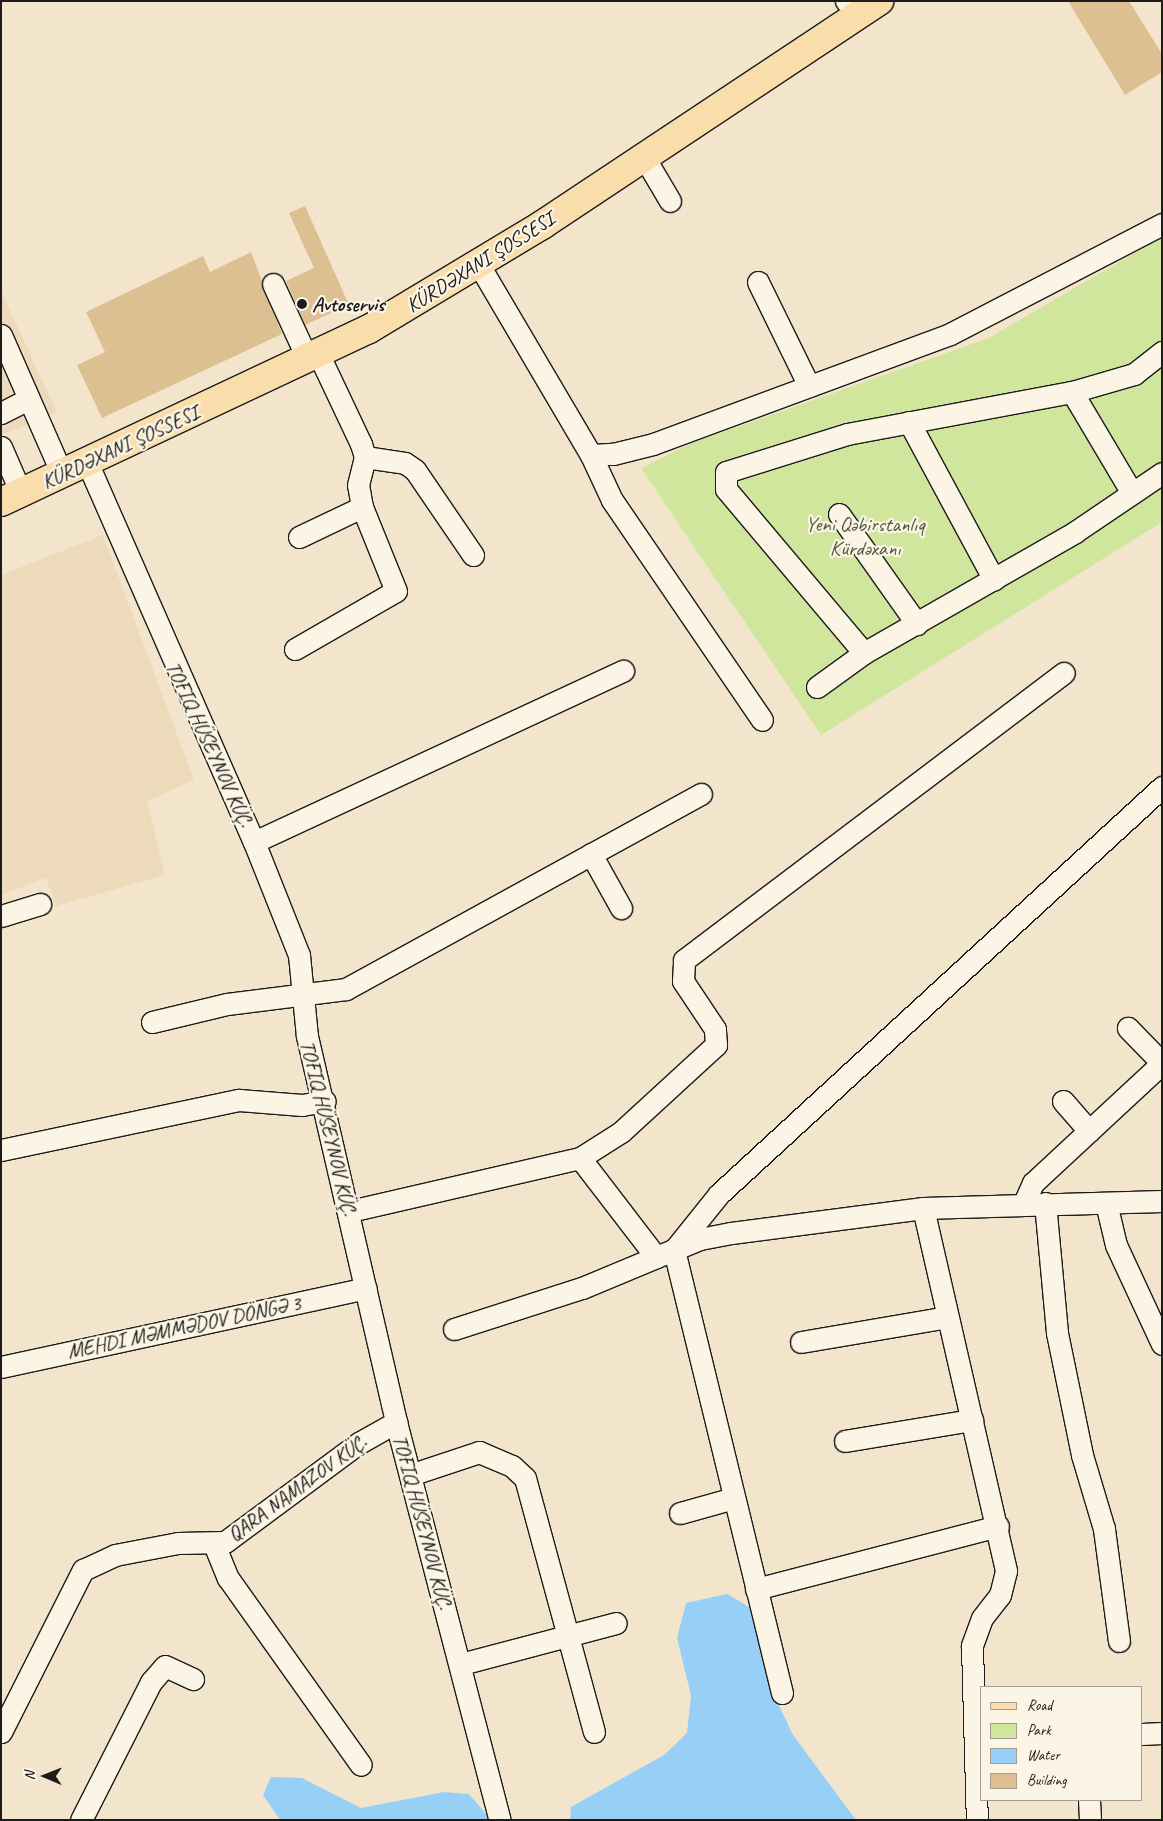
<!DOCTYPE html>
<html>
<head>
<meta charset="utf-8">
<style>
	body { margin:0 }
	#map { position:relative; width:1163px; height:1821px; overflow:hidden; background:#f3e5cc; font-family:Caveat,sans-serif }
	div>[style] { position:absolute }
	.built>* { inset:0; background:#ecdaba }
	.green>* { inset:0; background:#cfe69c }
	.water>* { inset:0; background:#97cff6 }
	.building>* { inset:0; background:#ddc091 }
	.roads { filter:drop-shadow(1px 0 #1c1c1c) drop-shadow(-1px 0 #1c1c1c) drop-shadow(0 1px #1c1c1c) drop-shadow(0 -1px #1c1c1c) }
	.minor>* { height:21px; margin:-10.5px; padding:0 10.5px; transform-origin:10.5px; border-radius:10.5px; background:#fcf5e5 }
	.major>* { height:28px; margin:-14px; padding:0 14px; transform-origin:14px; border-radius:14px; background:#f9deab }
	.dots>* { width:14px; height:14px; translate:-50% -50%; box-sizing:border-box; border:2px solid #fcf5e5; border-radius:50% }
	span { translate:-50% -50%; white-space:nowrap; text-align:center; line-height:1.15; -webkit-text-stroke:4.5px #fcf5e5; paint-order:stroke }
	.street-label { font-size:21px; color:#1c1c1c }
	.poi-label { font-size:21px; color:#1c1c1c; font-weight:700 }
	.left { translate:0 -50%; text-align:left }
	.park-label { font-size:21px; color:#525942 }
	.frame { position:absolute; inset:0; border:2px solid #1c1c1c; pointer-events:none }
	.legend { position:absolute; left:980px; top:1686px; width:162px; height:115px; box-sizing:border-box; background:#fcf5e5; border:1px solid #a29e95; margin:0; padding:6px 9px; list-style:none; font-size:15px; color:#1c1c1c }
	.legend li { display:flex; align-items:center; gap:10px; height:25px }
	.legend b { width:25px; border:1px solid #a29e95 }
	.north { position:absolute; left:20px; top:1751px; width:50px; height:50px; -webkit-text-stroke:4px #fcf5e5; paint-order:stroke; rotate:271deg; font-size:14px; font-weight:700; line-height:20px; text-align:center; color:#1c1c1c }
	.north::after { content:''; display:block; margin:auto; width:18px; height:22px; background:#1c1c1c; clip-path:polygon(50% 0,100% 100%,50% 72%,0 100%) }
</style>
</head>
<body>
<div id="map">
	<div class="built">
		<i style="clip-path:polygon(1px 291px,57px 412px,1px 435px)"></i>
		<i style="clip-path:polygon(103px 535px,194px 780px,147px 801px,165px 875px,56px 906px,46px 878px,1px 895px,1px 575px)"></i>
	</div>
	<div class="green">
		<i style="clip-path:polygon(1162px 237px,1162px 522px,821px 735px,641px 468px,692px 443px,989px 338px)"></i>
	</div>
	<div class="water">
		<i style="clip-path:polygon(727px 1594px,751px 1608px,772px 1691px,793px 1735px,856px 1820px,570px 1820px,571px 1807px,664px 1755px,687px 1733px,691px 1695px,677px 1638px,686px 1603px)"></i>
		<i style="clip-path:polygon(271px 1777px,302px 1778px,361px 1808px,444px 1792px,469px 1794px,491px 1820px,280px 1820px,263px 1795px)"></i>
	</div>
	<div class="building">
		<i style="clip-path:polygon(1068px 1px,1129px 1px,1162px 54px,1162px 72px,1125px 95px)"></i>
		<i style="clip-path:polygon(305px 206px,349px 305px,305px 325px,286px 281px,314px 268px,289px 213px)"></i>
		<i style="clip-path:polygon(251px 252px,282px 334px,102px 418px,77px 365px,105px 352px,86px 312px,203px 256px,210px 272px)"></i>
	</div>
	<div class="roads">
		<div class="minor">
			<i style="left:846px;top:1px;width:1px;rotate:45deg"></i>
			<i style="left:644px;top:157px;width:51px;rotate:59.4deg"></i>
			<i style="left:479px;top:265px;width:221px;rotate:59.5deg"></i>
			<i style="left:591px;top:455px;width:22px;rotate:-3deg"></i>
			<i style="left:613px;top:454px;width:41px;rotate:-14deg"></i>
			<i style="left:653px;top:444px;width:317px;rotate:-20.3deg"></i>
			<i style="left:950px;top:334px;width:239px;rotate:-27.4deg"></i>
			<i style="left:758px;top:282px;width:116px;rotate:63.9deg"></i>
			<i style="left:273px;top:284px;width:67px;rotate:65.3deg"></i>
			<i style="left:1px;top:335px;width:152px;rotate:66.3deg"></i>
			<i style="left:1072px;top:392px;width:117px;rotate:59.3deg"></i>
			<i style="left:1px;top:413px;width:31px;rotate:-27deg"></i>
			<i style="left:909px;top:422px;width:179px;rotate:61.7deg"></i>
			<i style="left:1px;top:447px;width:50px;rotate:66.5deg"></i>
			<i style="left:591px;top:455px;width:50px;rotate:65deg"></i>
			<i style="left:612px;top:500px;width:266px;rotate:55.7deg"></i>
			<i style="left:365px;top:457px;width:40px;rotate:8.5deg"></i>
			<i style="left:405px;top:463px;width:12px;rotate:35deg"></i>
			<i style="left:415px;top:470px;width:103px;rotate:55.7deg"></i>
			<i style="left:87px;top:462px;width:415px;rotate:66.3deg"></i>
			<i style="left:254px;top:842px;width:122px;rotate:68.3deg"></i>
			<i style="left:299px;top:955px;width:81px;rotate:84.4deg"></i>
			<i style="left:307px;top:1036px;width:396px;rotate:77deg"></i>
			<i style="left:396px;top:1422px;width:411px;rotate:75.4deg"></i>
			<i style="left:839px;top:514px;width:135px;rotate:54.7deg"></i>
			<i style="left:299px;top:537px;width:70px;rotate:-25.5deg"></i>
			<i style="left:295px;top:649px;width:116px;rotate:-29.9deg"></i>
			<i style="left:396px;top:591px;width:91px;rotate:-112deg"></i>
			<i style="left:362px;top:507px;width:22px;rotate:-100deg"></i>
			<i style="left:358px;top:485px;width:29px;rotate:-76deg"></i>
			<i style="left:365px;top:457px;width:14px;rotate:-107deg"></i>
			<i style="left:361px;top:444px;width:98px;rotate:-115.3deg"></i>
			<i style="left:864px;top:653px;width:214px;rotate:-130.1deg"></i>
			<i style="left:726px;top:489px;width:17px;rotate:-90deg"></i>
			<i style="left:726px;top:472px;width:127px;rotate:-17.4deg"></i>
			<i style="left:847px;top:434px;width:229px;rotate:-10.6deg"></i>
			<i style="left:1072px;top:392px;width:65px;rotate:-16.2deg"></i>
			<i style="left:1134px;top:374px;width:36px;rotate:-38deg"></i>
			<i style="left:817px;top:687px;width:58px;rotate:-35.9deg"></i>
			<i style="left:864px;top:653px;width:243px;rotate:-29.8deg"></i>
			<i style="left:1075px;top:532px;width:105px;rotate:-34.1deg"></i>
			<i style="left:254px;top:842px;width:407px;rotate:-24.9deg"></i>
			<i style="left:591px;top:854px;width:62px;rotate:60.9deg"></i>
			<i style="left:1px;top:916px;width:41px;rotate:-17.1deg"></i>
			<i style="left:152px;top:1022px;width:77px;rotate:-13.5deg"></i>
			<i style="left:227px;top:1004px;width:120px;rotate:-7.2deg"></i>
			<i style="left:346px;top:989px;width:405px;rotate:-28.8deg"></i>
			<i style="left:1063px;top:1101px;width:40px;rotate:49deg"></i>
			<i style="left:1px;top:1150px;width:243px;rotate:-11.9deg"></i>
			<i style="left:239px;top:1100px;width:63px;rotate:4.5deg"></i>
			<i style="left:302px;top:1105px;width:23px;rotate:-10deg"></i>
			<i style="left:580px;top:1158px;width:125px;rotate:52.5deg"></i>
			<i style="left:1024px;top:1203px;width:22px;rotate:-66deg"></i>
			<i style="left:1033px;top:1183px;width:176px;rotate:-42.9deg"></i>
			<i style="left:1162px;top:1063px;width:49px;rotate:-134.2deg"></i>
			<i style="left:1045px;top:1203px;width:131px;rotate:84.7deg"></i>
			<i style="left:1057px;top:1333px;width:125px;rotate:78.4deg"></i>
			<i style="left:1082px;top:1455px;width:77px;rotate:73.4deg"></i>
			<i style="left:1104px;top:1529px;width:113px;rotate:82.4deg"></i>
			<i style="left:1106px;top:1203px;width:43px;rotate:76.6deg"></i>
			<i style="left:1116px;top:1245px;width:109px;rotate:65.1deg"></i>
			<i style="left:923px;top:1208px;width:372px;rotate:77.1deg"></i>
			<i style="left:1006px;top:1571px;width:25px;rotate:104deg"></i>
			<i style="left:1000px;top:1595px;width:29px;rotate:128deg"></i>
			<i style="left:982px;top:1618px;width:30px;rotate:110deg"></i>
			<i style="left:972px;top:1646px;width:174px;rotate:88.4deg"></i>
			<i style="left:350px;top:1211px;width:236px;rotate:-13deg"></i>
			<i style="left:580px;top:1158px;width:49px;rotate:-32.4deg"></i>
			<i style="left:621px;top:1132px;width:129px;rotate:-42.5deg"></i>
			<i style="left:716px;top:1045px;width:16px;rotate:-94deg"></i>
			<i style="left:715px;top:1029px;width:58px;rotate:-123.7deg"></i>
			<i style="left:683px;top:981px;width:21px;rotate:-87deg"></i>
			<i style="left:684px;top:960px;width:476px;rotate:-37.1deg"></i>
			<i style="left:454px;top:1329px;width:134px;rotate:-17.8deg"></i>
			<i style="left:582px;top:1288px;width:128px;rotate:-22.6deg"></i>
			<i style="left:700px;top:1239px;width:32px;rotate:-11deg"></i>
			<i style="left:731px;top:1233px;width:194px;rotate:-7.4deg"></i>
			<i style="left:923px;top:1208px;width:239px;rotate:-1.7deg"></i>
			<i style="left:801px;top:1342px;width:148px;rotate:-9.7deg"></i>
			<i style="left:1px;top:1367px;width:373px;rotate:-12.2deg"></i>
			<i style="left:845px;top:1441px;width:129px;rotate:-9.4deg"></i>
			<i style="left:410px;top:1475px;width:73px;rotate:-18.4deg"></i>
			<i style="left:479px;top:1452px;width:36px;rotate:23deg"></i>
			<i style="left:512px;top:1466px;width:18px;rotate:43deg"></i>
			<i style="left:525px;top:1478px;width:263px;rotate:74.8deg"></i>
			<i style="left:680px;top:1513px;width:56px;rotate:-15.5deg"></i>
			<i style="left:214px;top:1544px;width:37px;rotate:68deg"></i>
			<i style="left:228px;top:1578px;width:229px;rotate:54.6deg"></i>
			<i style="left:756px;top:1589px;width:250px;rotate:-14.6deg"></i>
			<i style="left:461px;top:1664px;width:160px;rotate:-14.8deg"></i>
			<i style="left:782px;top:1693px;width:456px;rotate:-103.7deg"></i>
			<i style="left:674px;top:1250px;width:72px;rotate:-51.2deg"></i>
			<i style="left:719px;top:1194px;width:602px;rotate:-42.57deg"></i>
			<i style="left:1px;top:1732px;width:182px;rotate:-63.2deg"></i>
			<i style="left:83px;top:1570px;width:35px;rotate:-25deg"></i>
			<i style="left:115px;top:1555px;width:64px;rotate:-10.8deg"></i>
			<i style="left:178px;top:1543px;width:47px;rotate:-1.2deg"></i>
			<i style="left:225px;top:1542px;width:167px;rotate:-36.5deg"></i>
			<i style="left:359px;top:1443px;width:43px;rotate:-29.6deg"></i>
			<i style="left:1142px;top:1734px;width:20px;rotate:-3deg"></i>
			<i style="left:1089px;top:1800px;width:20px;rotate:87deg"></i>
			<i style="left:81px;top:1820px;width:155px;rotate:-63.1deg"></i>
			<i style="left:151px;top:1682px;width:21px;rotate:-49deg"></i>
			<i style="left:165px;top:1666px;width:31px;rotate:25deg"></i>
		</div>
		<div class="major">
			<i style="left:1px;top:502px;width:407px;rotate:-25.2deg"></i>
			<i style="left:369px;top:329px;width:202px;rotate:-31deg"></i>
			<i style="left:542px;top:225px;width:405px;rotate:-33.6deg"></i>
		</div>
	</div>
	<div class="dots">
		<i style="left:302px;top:304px;background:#1c1c1c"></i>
	</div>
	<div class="street-label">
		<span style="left:480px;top:262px;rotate:-32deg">KÜRDƏXANI ŞOSSESI</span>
		<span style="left:120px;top:447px;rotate:-25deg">KÜRDƏXANI ŞOSSESI</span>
		<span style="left:210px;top:744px;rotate:65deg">TOFIQ HÜSEYNOV KÜÇ.</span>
		<span style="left:329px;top:1128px;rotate:76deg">TOFIQ HÜSEYNOV KÜÇ.</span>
		<span style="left:184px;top:1327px;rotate:-12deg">MEHDI MƏMMƏDOV DÖNGƏ 3</span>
		<span style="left:297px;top:1488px;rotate:-36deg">QARA NAMAZOV KÜÇ.</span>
		<span style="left:423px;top:1522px;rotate:75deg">TOFIQ HÜSEYNOV KÜÇ.</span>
	</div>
	<div class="poi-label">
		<span class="left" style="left:312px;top:304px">Avtoservis</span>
	</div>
	<div class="park-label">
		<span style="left:865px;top:536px">Yeni Qəbirstanlıq<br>Kürdəxanı</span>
	</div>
	<div class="frame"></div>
	<ul class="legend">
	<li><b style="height:6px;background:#f9deab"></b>Road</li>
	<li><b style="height:14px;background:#cfe69c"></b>Park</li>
	<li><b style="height:14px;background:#97cff6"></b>Water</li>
	<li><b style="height:14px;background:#ddc091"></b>Building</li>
	</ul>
	<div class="north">N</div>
</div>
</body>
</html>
